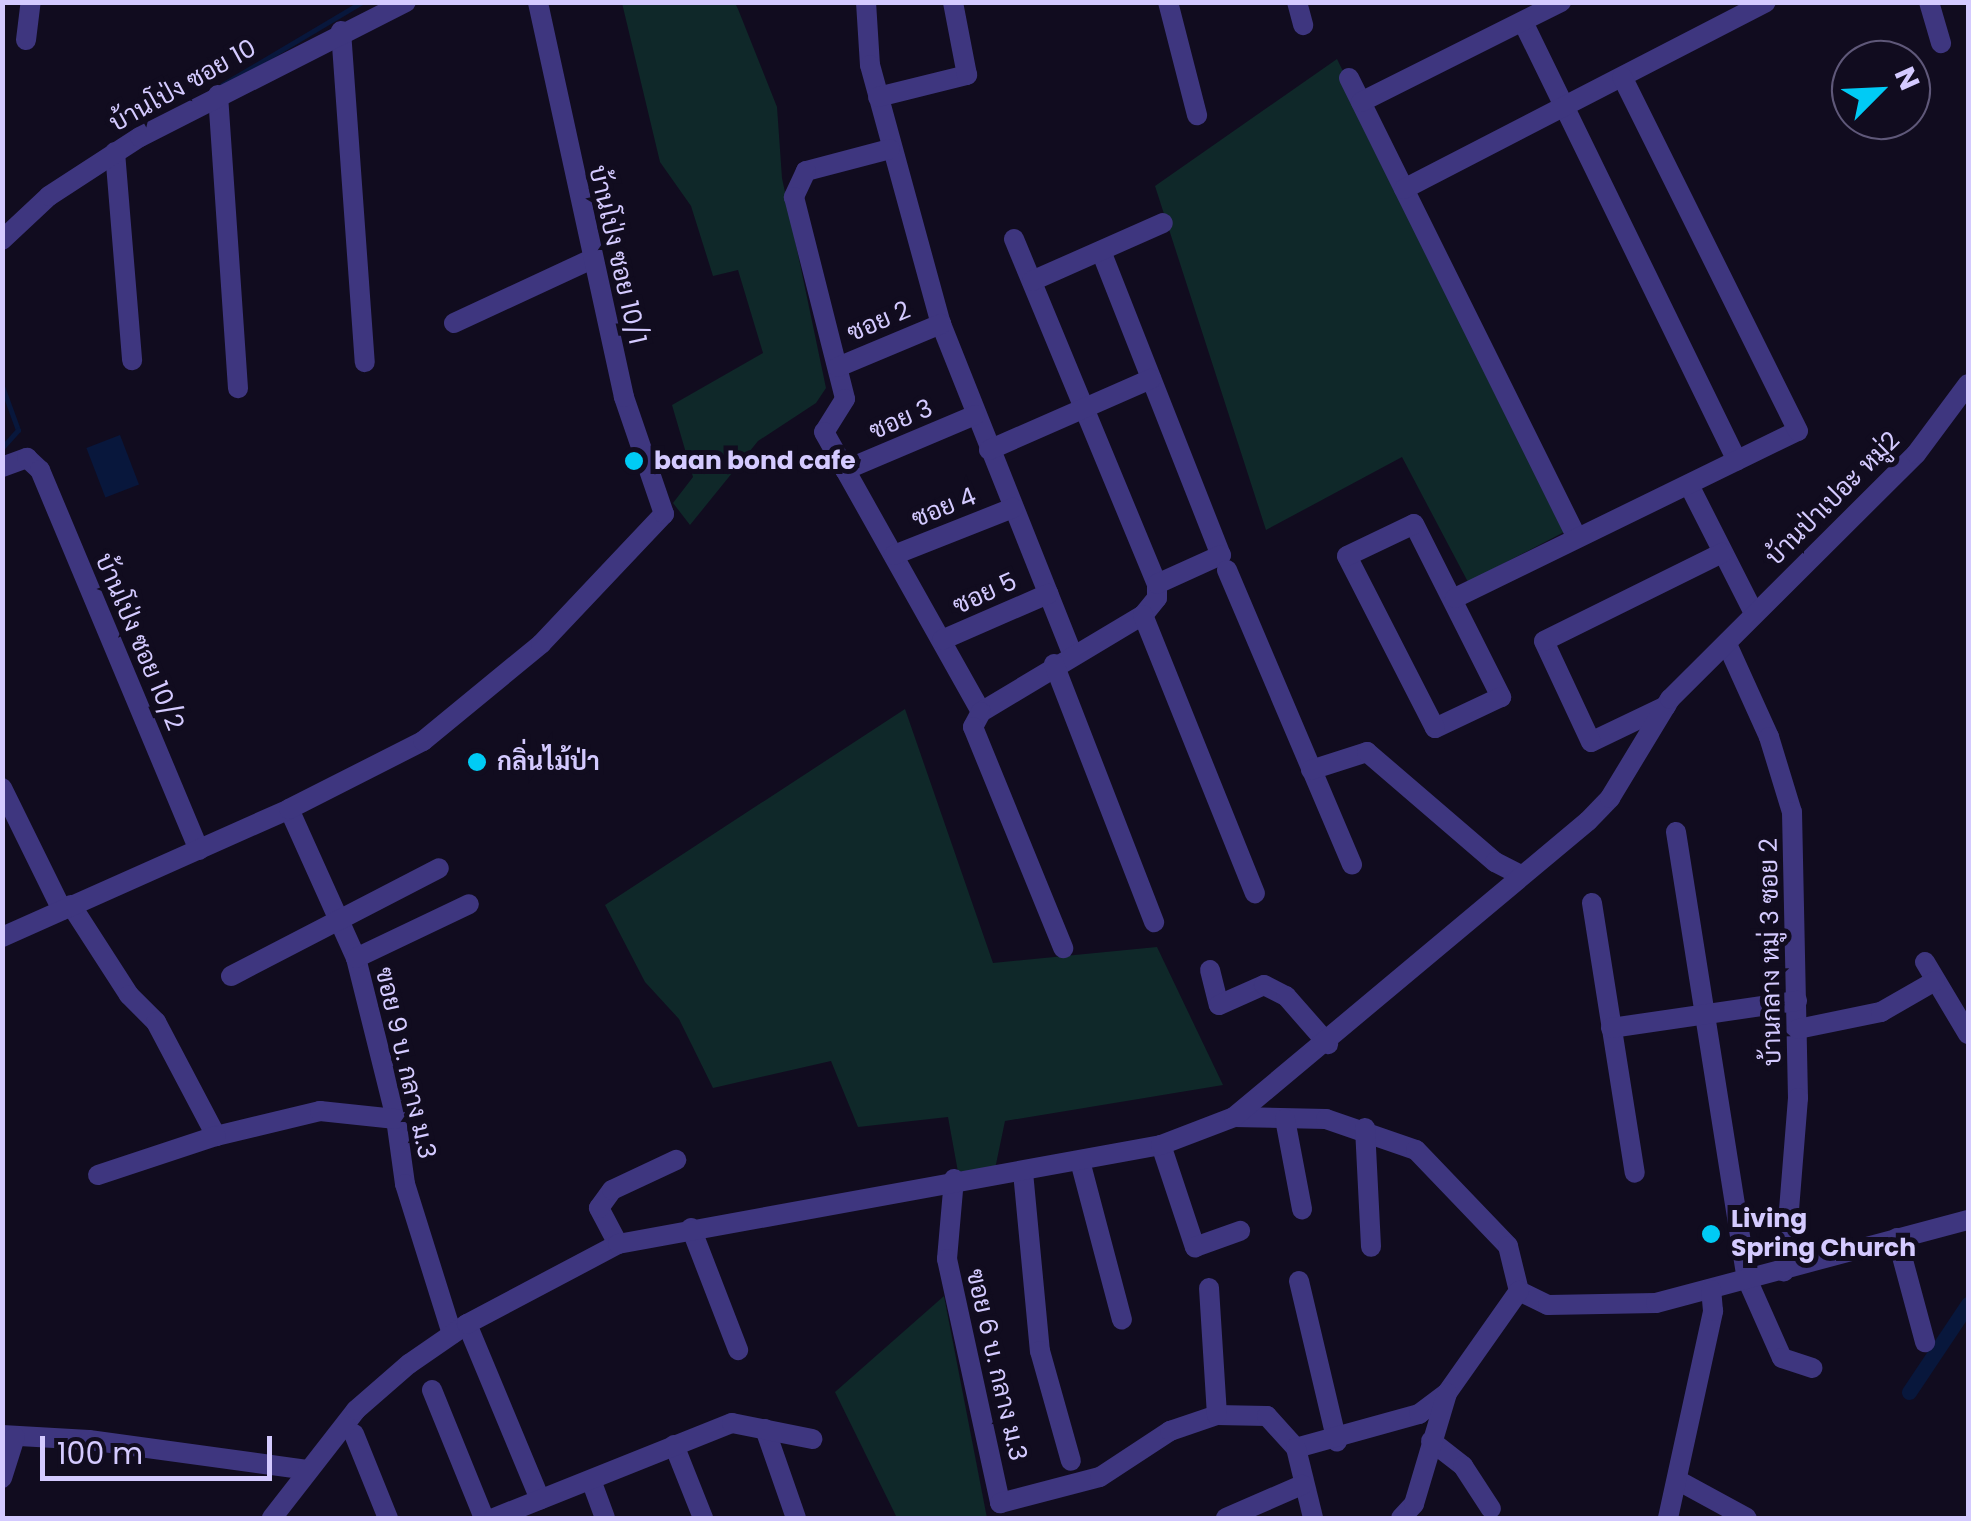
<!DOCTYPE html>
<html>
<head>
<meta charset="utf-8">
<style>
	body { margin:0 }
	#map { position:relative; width:1971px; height:1521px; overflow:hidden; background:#110c1f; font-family:Poppins,Sarabun,sans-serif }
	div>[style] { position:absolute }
	.green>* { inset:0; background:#0f2829 }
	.water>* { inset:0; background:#08173c; transform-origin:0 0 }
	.stream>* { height:5px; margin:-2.5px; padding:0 2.5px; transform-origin:2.5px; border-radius:2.5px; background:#08173c }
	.canal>* { height:15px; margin:-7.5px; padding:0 7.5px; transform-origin:7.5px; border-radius:7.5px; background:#08173c }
	.minor>* { height:20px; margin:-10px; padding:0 10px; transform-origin:10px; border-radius:10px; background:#3e367f }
	.dots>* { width:28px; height:28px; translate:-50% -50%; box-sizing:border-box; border:5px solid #110c1f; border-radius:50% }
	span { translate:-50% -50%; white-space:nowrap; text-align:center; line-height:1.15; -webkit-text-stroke:10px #110c1f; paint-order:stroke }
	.street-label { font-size:25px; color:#d4caff }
	.poi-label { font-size:25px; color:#d4caff; font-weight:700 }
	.left { translate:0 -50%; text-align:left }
	.frame { position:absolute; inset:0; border:5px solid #d4caff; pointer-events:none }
	.north { position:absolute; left:1831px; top:40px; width:100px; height:100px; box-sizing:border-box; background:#110c1f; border:2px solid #5f5879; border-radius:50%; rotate:66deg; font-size:28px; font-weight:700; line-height:40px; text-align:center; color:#d4caff }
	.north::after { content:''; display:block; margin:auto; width:35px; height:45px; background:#00cbf5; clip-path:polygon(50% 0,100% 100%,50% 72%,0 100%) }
	.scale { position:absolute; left:40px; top:1436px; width:232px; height:45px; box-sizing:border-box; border:5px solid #d4caff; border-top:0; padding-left:12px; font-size:30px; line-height:35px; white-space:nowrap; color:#d4caff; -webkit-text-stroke:8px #110c1f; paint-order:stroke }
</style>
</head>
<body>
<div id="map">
	<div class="green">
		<i style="clip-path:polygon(622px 3px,735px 3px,738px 9px,777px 107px,782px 178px,826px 388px,816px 403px,758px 441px,690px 525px,673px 503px,693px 477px,672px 405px,763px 353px,738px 270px,713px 276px,691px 206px,660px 162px)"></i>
		<i style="clip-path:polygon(1337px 59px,1568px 530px,1468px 582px,1402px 457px,1266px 530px,1155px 186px)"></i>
		<i style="clip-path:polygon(905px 709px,993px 963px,1157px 947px,1223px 1085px,1005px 1121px,995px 1169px,958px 1172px,948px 1117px,858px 1127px,831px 1061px,713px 1088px,679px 1019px,645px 982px,605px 905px)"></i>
		<i style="clip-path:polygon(944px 1296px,987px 1518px,897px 1518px,835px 1392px)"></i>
	</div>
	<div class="water">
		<i style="left:120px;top:435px;width:53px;height:36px;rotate:69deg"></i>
	</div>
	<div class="stream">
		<i style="left:222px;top:85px;width:163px;rotate:-30.7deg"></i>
		<i style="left:2px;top:386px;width:47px;rotate:70deg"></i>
		<i style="left:18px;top:430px;width:24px;rotate:132deg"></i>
	</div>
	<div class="canal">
		<i style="left:1909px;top:1392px;width:106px;rotate:-56.2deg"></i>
	</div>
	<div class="minor">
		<i style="left:866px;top:2px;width:63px;rotate:86.4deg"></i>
		<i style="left:870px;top:65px;width:269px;rotate:74.7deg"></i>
		<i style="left:941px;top:324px;width:355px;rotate:68.3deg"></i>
		<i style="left:1168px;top:2px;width:117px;rotate:75.6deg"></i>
		<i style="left:1297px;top:2px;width:24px;rotate:75deg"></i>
		<i style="left:1929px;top:2px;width:43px;rotate:73.7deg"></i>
		<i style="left:1523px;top:22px;width:488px;rotate:64deg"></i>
		<i style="left:341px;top:31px;width:332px;rotate:85.9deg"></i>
		<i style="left:26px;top:40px;width:38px;rotate:-83deg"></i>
		<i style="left:1349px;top:78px;width:513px;rotate:63.63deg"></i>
		<i style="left:218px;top:95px;width:294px;rotate:86.1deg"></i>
		<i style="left:878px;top:97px;width:92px;rotate:-13.9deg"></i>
		<i style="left:967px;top:75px;width:74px;rotate:-100.9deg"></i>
		<i style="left:1361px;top:102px;width:224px;rotate:-26.6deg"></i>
		<i style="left:890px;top:149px;width:87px;rotate:165.3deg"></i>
		<i style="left:806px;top:171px;width:29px;rotate:115deg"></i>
		<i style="left:794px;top:197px;width:208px;rotate:75.8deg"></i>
		<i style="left:845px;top:399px;width:39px;rotate:122deg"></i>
		<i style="left:824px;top:432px;width:321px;rotate:60.7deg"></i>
		<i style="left:115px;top:152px;width:209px;rotate:85.3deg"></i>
		<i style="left:1404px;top:189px;width:407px;rotate:-27.3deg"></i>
		<i style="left:1014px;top:239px;width:373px;rotate:67.5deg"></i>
		<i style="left:1157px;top:584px;width:14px;rotate:90deg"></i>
		<i style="left:1157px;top:598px;width:22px;rotate:129deg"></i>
		<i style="left:1143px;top:615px;width:189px;rotate:149.1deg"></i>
		<i style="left:981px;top:712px;width:17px;rotate:118deg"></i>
		<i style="left:973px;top:727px;width:239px;rotate:67.8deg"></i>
		<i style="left:2px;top:240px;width:64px;rotate:-43.1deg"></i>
		<i style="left:49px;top:196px;width:108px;rotate:-33deg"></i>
		<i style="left:140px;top:137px;width:298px;rotate:-26.9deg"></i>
		<i style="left:1101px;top:251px;width:327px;rotate:68.5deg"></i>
		<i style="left:1221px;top:555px;width:70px;rotate:155.6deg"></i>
		<i style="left:1032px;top:281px;width:143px;rotate:-23.9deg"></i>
		<i style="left:454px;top:323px;width:150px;rotate:-24.9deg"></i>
		<i style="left:838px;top:367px;width:112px;rotate:-22.7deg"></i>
		<i style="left:989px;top:450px;width:177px;rotate:-23.7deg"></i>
		<i style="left:2px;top:467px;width:27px;rotate:-20deg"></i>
		<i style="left:27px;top:458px;width:18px;rotate:43deg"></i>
		<i style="left:40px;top:470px;width:412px;rotate:67.3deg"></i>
		<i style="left:845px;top:470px;width:141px;rotate:-22.9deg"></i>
		<i style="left:1689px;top:485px;width:144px;rotate:63.1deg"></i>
		<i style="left:1414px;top:524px;width:194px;rotate:63.3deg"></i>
		<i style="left:1501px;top:697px;width:73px;rotate:154.8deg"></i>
		<i style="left:1435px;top:728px;width:193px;rotate:-117.1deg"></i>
		<i style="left:1347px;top:556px;width:74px;rotate:-25.5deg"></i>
		<i style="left:894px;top:555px;width:128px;rotate:-21.6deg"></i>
		<i style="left:1227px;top:570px;width:320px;rotate:67deg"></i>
		<i style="left:1455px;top:598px;width:381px;rotate:-26deg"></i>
		<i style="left:1798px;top:431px;width:395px;rotate:-116.4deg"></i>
		<i style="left:1143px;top:615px;width:300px;rotate:68.1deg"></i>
		<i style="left:942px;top:640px;width:116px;rotate:-23.5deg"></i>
		<i style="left:1727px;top:644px;width:102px;rotate:65.7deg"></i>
		<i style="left:1769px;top:737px;width:78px;rotate:73deg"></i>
		<i style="left:1792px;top:812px;width:286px;rotate:88.8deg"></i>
		<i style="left:1798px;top:1098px;width:174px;rotate:94.6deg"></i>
		<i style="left:1054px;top:664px;width:277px;rotate:68.8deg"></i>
		<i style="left:1666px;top:706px;width:83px;rotate:154.4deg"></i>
		<i style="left:1591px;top:742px;width:111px;rotate:-115deg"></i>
		<i style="left:1544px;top:641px;width:199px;rotate:-26.3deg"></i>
		<i style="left:1311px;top:770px;width:59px;rotate:-17.8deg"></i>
		<i style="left:1367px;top:752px;width:169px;rotate:40.7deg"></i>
		<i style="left:1495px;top:862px;width:27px;rotate:27deg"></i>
		<i style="left:2px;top:788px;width:136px;rotate:63.8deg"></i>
		<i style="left:289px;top:809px;width:163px;rotate:65.8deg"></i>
		<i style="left:356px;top:958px;width:166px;rotate:76deg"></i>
		<i style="left:396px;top:1119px;width:66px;rotate:82.1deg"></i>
		<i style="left:405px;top:1184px;width:157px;rotate:72.6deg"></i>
		<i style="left:1676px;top:832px;width:453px;rotate:81deg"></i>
		<i style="left:1747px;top:1279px;width:86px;rotate:66.1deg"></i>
		<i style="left:1782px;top:1358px;width:32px;rotate:18deg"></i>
		<i style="left:1592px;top:903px;width:273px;rotate:81deg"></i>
		<i style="left:71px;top:905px;width:107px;rotate:57.2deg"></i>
		<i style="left:129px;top:995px;width:38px;rotate:45deg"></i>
		<i style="left:156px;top:1022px;width:129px;rotate:62.2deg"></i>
		<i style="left:216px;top:1136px;width:107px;rotate:-13.5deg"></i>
		<i style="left:320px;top:1111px;width:76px;rotate:6deg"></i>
		<i style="left:2px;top:937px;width:314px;rotate:-24deg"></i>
		<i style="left:289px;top:809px;width:150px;rotate:-26.9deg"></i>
		<i style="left:423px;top:741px;width:153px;rotate:-39.4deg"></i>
		<i style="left:541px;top:644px;width:179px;rotate:-46.6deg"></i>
		<i style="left:664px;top:514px;width:124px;rotate:-108.9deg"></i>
		<i style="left:624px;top:397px;width:404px;rotate:-102.3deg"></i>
		<i style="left:356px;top:958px;width:125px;rotate:-25.5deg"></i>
		<i style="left:1925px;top:962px;width:84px;rotate:59.2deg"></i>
		<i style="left:1210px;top:970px;width:36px;rotate:76deg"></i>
		<i style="left:1219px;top:1005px;width:49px;rotate:-24deg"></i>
		<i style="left:1264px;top:985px;width:25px;rotate:27deg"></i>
		<i style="left:1286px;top:996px;width:64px;rotate:48.8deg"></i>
		<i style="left:231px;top:976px;width:234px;rotate:-27.4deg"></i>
		<i style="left:1611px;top:1028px;width:188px;rotate:-8.3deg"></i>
		<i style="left:1798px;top:1029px;width:85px;rotate:-11.6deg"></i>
		<i style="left:1881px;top:1012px;width:62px;rotate:-29.9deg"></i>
		<i style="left:1234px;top:1117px;width:92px;rotate:1.2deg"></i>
		<i style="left:1326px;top:1119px;width:95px;rotate:19deg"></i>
		<i style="left:1416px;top:1150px;width:133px;rotate:46.2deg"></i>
		<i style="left:1508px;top:1246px;width:46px;rotate:76.3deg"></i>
		<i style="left:1519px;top:1291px;width:32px;rotate:26deg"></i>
		<i style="left:1548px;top:1305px;width:108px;rotate:-1.1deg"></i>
		<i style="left:1656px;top:1303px;width:323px;rotate:-14.9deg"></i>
		<i style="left:1285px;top:1119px;width:92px;rotate:79.3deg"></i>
		<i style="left:1365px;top:1128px;width:119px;rotate:87.1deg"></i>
		<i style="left:1161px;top:1145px;width:108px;rotate:71.6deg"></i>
		<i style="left:1195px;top:1247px;width:48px;rotate:-19.6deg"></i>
		<i style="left:1080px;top:1161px;width:164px;rotate:75.2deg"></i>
		<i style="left:1023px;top:1172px;width:180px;rotate:84.6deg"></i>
		<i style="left:1040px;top:1351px;width:114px;rotate:74.3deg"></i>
		<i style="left:98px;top:1175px;width:124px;rotate:-18.3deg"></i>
		<i style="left:954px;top:1179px;width:80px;rotate:95deg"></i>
		<i style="left:947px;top:1259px;width:250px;rotate:77.7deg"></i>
		<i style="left:1000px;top:1503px;width:103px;rotate:-14.6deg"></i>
		<i style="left:1100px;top:1477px;width:84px;rotate:-33.3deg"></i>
		<i style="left:1170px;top:1431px;width:50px;rotate:-18.8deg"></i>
		<i style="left:1217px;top:1415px;width:50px;rotate:1.1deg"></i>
		<i style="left:1267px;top:1416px;width:43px;rotate:47.8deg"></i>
		<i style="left:691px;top:1228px;width:131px;rotate:68.9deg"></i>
		<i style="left:1897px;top:1238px;width:108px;rotate:74.9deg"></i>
		<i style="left:618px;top:1244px;width:41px;rotate:-117.8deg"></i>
		<i style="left:599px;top:1208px;width:22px;rotate:-54deg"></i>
		<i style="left:612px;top:1190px;width:71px;rotate:-25.1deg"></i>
		<i style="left:1299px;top:1281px;width:165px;rotate:76.7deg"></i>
		<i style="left:1209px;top:1288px;width:127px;rotate:86.4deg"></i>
		<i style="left:467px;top:1324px;width:190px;rotate:67.4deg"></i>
		<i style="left:432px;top:1390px;width:138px;rotate:67.9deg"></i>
		<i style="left:765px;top:1429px;width:94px;rotate:70.8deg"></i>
		<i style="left:354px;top:1434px;width:91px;rotate:68deg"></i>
		<i style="left:2px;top:1435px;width:87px;rotate:3.3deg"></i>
		<i style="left:89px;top:1440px;width:220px;rotate:7.8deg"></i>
		<i style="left:1431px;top:1441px;width:41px;rotate:38deg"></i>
		<i style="left:1463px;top:1466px;width:51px;rotate:56.9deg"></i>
		<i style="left:674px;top:1445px;width:79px;rotate:68.3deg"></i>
		<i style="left:1296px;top:1448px;width:128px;rotate:-15.5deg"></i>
		<i style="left:1419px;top:1414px;width:35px;rotate:-37deg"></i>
		<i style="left:1447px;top:1393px;width:125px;rotate:-54.8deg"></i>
		<i style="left:1296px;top:1448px;width:72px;rotate:76.3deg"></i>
		<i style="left:2px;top:1478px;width:43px;rotate:-72.4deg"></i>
		<i style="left:591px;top:1480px;width:40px;rotate:69.8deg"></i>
		<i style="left:1679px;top:1481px;width:77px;rotate:28.6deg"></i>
		<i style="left:272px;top:1518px;width:137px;rotate:-52.1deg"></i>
		<i style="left:356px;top:1410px;width:70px;rotate:-41deg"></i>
		<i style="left:409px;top:1364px;width:70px;rotate:-34.6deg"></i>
		<i style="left:467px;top:1324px;width:171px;rotate:-27.9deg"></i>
		<i style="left:618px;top:1244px;width:552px;rotate:-10.33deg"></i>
		<i style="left:1161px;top:1145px;width:78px;rotate:-21deg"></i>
		<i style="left:1234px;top:1117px;width:461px;rotate:-39.9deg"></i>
		<i style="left:1588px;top:821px;width:32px;rotate:-46deg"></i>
		<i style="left:1610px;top:798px;width:116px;rotate:-58.8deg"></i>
		<i style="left:1670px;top:699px;width:347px;rotate:-44.9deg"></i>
		<i style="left:1916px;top:454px;width:87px;rotate:-53.4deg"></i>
		<i style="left:494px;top:1518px;width:256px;rotate:-21.8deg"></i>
		<i style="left:732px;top:1423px;width:82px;rotate:11.3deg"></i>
		<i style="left:1226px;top:1518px;width:83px;rotate:-23.5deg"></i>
		<i style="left:1401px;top:1518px;width:19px;rotate:-47deg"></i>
		<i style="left:1414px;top:1504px;width:116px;rotate:-73.4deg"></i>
		<i style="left:1668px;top:1518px;width:212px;rotate:-77.7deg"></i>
		<i style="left:1713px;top:1311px;width:21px;rotate:-95deg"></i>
	</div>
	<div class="dots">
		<i style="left:634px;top:461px;background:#00cbf5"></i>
		<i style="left:477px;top:762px;background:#00cbf5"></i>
		<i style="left:1711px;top:1234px;background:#00cbf5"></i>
	</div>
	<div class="street-label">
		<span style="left:183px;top:86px;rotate:-29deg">บ้านโป่ง ซอย 10</span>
		<span style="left:617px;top:255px;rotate:77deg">บ้านโป่ง ซอย 10/1</span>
		<span style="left:879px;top:322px;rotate:-23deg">ซอย 2</span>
		<span style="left:901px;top:420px;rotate:-23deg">ซอย 3</span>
		<span style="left:1833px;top:499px;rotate:-45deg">บ้านป่าเปอะ หมู่2</span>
		<span style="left:944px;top:508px;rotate:-22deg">ซอย 4</span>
		<span style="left:985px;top:594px;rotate:-24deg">ซอย 5</span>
		<span style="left:139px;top:642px;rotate:67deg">บ้านโป่ง ซอย 10/2</span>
		<span style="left:1771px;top:952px;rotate:-91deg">บ้านกลาง หมู่ 3 ซอย 2</span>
		<span style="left:405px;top:1063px;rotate:77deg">ฃอย 9 บ. กลาง ม.3</span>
		<span style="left:996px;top:1365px;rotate:77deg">ฃอย 6 บ. กลาง ม.3</span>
	</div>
	<div class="poi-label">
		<span class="left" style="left:654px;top:461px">baan bond cafe</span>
		<span class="left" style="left:497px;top:762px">กลิ่นไม้ป่า</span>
		<span class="left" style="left:1731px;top:1234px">Living<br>Spring Church</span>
	</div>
	<div class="frame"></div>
	<div class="north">N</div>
	<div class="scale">100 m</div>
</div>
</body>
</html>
